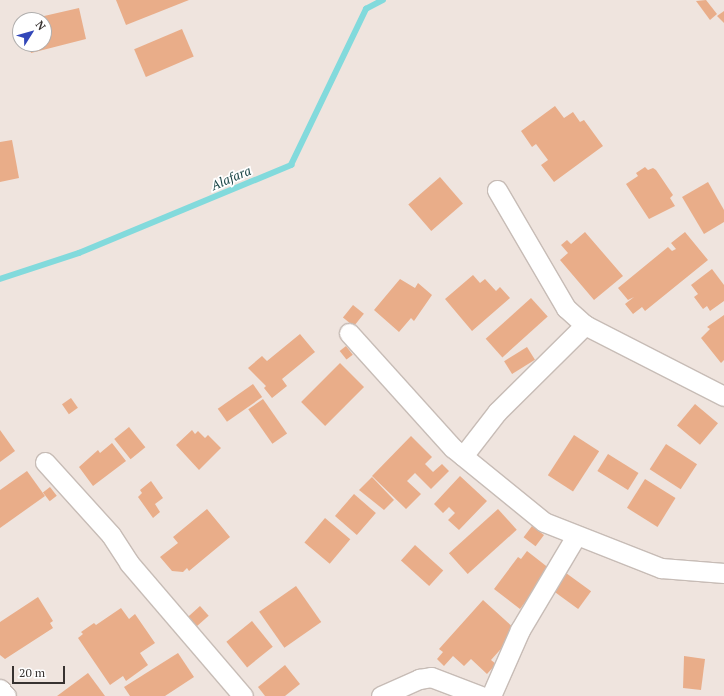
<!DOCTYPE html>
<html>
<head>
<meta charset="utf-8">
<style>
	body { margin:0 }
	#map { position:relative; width:724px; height:696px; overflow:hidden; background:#efe4de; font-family:"PT Serif",serif }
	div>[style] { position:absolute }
	.stream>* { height:5.5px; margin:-2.75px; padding:0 2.75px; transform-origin:2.75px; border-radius:2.75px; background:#82dadc }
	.building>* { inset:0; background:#e9ad89; transform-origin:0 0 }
	.roads { filter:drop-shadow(1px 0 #c7bcb6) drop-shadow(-1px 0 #c7bcb6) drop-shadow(0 1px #c7bcb6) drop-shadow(0 -1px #c7bcb6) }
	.minor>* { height:19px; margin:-9.5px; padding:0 9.5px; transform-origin:9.5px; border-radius:9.5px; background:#fff }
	span { translate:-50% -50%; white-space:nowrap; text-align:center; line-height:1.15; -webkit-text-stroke:3.5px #fff; paint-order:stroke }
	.water-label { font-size:13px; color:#1b4546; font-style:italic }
	.north { position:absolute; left:12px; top:12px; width:40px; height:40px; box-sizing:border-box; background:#fff; border:1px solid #afadac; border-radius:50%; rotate:53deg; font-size:11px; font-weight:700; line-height:16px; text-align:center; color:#373230 }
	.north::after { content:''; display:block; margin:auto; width:14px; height:18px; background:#3247b9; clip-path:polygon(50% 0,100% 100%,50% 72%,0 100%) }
	.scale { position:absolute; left:12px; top:666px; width:53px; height:18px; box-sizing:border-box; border:2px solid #373230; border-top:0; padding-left:5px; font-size:12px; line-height:14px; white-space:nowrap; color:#373230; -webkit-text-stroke:3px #fff; paint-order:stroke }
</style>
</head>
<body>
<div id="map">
	<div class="stream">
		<i style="left:0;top:279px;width:83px;rotate:-18.2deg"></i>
		<i style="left:79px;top:253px;width:230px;rotate:-22.5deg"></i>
		<i style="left:291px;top:165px;width:173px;rotate:-64.3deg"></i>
		<i style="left:366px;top:9px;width:19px;rotate:-28deg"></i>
	</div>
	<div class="building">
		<i style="clip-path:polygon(116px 0,189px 0,126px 25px)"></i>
		<i style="clip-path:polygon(706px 0,717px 14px,710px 20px,696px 1px)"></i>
		<i style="clip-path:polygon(79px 8px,86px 39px,31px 53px,29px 44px,44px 44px,44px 20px,31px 19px)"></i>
		<i style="clip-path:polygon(724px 11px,724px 23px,717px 16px)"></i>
		<i style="left:182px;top:29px;width:30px;height:52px;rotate:67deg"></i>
		<i style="clip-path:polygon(555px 106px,564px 118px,573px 112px,580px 122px,584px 120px,603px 146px,554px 182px,541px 165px,548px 160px,536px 144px,532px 147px,521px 131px)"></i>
		<i style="clip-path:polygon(12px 140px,19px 178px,0 182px,0 142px)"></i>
		<i style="clip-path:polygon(645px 167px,648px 170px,653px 168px,656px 170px,673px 195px,670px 198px,675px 206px,649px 219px,626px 184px,638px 176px,636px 173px)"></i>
		<i style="left:440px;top:177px;width:35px;height:42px;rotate:49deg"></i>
		<i style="clip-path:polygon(708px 182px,724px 210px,724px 222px,704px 234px,682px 197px)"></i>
		<i style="clip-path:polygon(585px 232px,623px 276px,594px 300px,560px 260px,568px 253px,561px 245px,567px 240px,571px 244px)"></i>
		<i style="clip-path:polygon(685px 232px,708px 260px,645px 311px,642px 307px,633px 314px,625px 304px,634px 297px,628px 300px,618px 288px,668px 247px,672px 251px,676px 249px,671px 243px)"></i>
		<i style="clip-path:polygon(712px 269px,724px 285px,724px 301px,710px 311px,707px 306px,703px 309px,694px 297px,698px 294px,691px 285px)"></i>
		<i style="clip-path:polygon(473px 275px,480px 283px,485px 279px,496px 291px,500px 287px,510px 298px,472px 331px,445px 299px)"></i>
		<i style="clip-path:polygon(400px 279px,415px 288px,418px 283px,432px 295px,414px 321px,411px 318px,399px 332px,374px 310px)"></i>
		<i style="left:531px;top:298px;width:25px;height:61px;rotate:48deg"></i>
		<i style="left:353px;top:305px;width:14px;height:16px;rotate:39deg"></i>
		<i style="clip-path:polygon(724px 315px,724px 360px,721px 363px,701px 338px,710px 329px,707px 327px)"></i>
		<i style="clip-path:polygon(300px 334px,315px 352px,282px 379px,287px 386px,272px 398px,264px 388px,266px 386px,248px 368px,262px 356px,267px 361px)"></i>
		<i style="left:346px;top:346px;width:11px;height:8px;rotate:52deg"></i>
		<i style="left:527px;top:347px;width:15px;height:27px;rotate:58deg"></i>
		<i style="left:340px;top:363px;width:34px;height:55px;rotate:45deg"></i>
		<i style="left:253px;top:384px;width:16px;height:43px;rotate:55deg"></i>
		<i style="left:71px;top:398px;width:12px;height:11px;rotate:55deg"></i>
		<i style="left:263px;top:399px;width:42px;height:18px;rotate:55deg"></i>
		<i style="left:695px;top:404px;width:30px;height:28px;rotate:40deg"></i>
		<i style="left:129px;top:427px;width:26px;height:19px;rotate:51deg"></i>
		<i style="clip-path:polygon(0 430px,15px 451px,0 462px)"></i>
		<i style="clip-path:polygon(192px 430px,195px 434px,198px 431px,205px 438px,208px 435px,221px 448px,199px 470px,176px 445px)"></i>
		<i style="left:574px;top:435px;width:30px;height:48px;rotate:33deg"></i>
		<i style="clip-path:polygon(411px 436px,432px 457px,425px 464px,433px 472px,442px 464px,449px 471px,431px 489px,415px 473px,407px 481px,421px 494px,406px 509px,372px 476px)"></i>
		<i style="clip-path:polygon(112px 443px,126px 461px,93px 486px,79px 467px,98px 450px,100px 453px)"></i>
		<i style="left:666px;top:444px;width:37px;height:30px;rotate:33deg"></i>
		<i style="left:608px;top:454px;width:36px;height:20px;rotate:32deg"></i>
		<i style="clip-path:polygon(27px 471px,45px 496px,0 528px,0 490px)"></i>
		<i style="clip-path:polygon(460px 476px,487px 501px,459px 530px,448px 520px,455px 513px,449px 507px,443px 513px,434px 504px)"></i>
		<i style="clip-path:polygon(372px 477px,394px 500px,384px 510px,359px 490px)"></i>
		<i style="left:645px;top:479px;width:36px;height:34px;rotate:32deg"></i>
		<i style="clip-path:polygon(151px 481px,163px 498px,155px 504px,160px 512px,153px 518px,138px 497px,142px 493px,140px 490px)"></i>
		<i style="left:50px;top:487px;width:11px;height:9px;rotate:52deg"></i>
		<i style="left:354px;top:494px;width:29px;height:29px;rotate:41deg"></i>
		<i style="clip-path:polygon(207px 509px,230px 537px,189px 571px,187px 568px,183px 572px,172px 571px,160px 557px,178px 543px,173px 537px)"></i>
		<i style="left:498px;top:509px;width:28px;height:66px;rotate:48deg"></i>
		<i style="left:325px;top:518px;width:33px;height:32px;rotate:40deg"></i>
		<i style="left:532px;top:526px;width:15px;height:14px;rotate:37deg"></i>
		<i style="left:415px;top:545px;width:38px;height:21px;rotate:42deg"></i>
		<i style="clip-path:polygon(527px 551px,550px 569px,520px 609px,494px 589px,518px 557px,521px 559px)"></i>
		<i style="left:566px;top:573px;width:31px;height:22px;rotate:36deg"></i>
		<i style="left:296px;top:586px;width:44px;height:45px;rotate:55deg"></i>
		<i style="clip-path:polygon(38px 597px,53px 621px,50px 623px,53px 628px,5px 659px,0 655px,0 622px)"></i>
		<i style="clip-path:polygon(483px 600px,517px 631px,491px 660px,496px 664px,487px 674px,471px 659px,464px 666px,453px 656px,444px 666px,437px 659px,443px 652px,439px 649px)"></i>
		<i style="left:200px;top:606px;width:13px;height:16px;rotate:48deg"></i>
		<i style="clip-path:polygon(121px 608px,129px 619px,135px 614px,155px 643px,140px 653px,148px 665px,126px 681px,123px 676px,110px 685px,78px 638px,83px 634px,81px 632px,94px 623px,96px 625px)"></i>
		<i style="left:252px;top:621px;width:33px;height:33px;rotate:51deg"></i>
		<i style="clip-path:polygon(178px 653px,194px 677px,165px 696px,130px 696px,124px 687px)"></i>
		<i style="clip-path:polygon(684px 656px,705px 659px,701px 690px,683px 688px)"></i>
		<i style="clip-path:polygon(285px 665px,300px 684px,285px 696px,265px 696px,258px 687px)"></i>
		<i style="clip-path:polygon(88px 673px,105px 696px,57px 696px)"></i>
	</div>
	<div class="roads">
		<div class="minor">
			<i style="left:497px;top:190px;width:137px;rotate:59.7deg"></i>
			<i style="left:566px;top:308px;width:25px;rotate:42deg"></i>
			<i style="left:585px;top:325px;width:156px;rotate:27.1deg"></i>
			<i style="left:349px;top:333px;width:155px;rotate:47.9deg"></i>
			<i style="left:453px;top:448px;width:117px;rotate:39.1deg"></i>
			<i style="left:544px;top:522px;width:126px;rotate:21.5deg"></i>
			<i style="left:661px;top:568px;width:63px;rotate:4.5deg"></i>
			<i style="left:463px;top:456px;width:56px;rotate:-52.3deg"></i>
			<i style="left:497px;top:412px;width:124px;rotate:-44.7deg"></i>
			<i style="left:45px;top:462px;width:98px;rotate:47.9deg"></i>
			<i style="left:111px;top:535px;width:33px;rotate:57deg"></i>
			<i style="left:129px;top:563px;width:175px;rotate:49.4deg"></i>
			<i style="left:0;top:689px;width:9px;rotate:49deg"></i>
			<i style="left:381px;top:696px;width:42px;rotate:-24.1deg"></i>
			<i style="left:419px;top:679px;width:12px;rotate:-9deg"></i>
			<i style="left:431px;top:677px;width:53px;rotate:20.8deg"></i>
			<i style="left:491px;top:696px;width:72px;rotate:-66.3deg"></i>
			<i style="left:520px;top:630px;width:109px;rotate:-59.2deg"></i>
		</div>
	</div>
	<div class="water-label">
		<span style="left:231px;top:178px;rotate:-23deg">Alafara</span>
	</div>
	<div class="north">N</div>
	<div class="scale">20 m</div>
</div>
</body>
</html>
